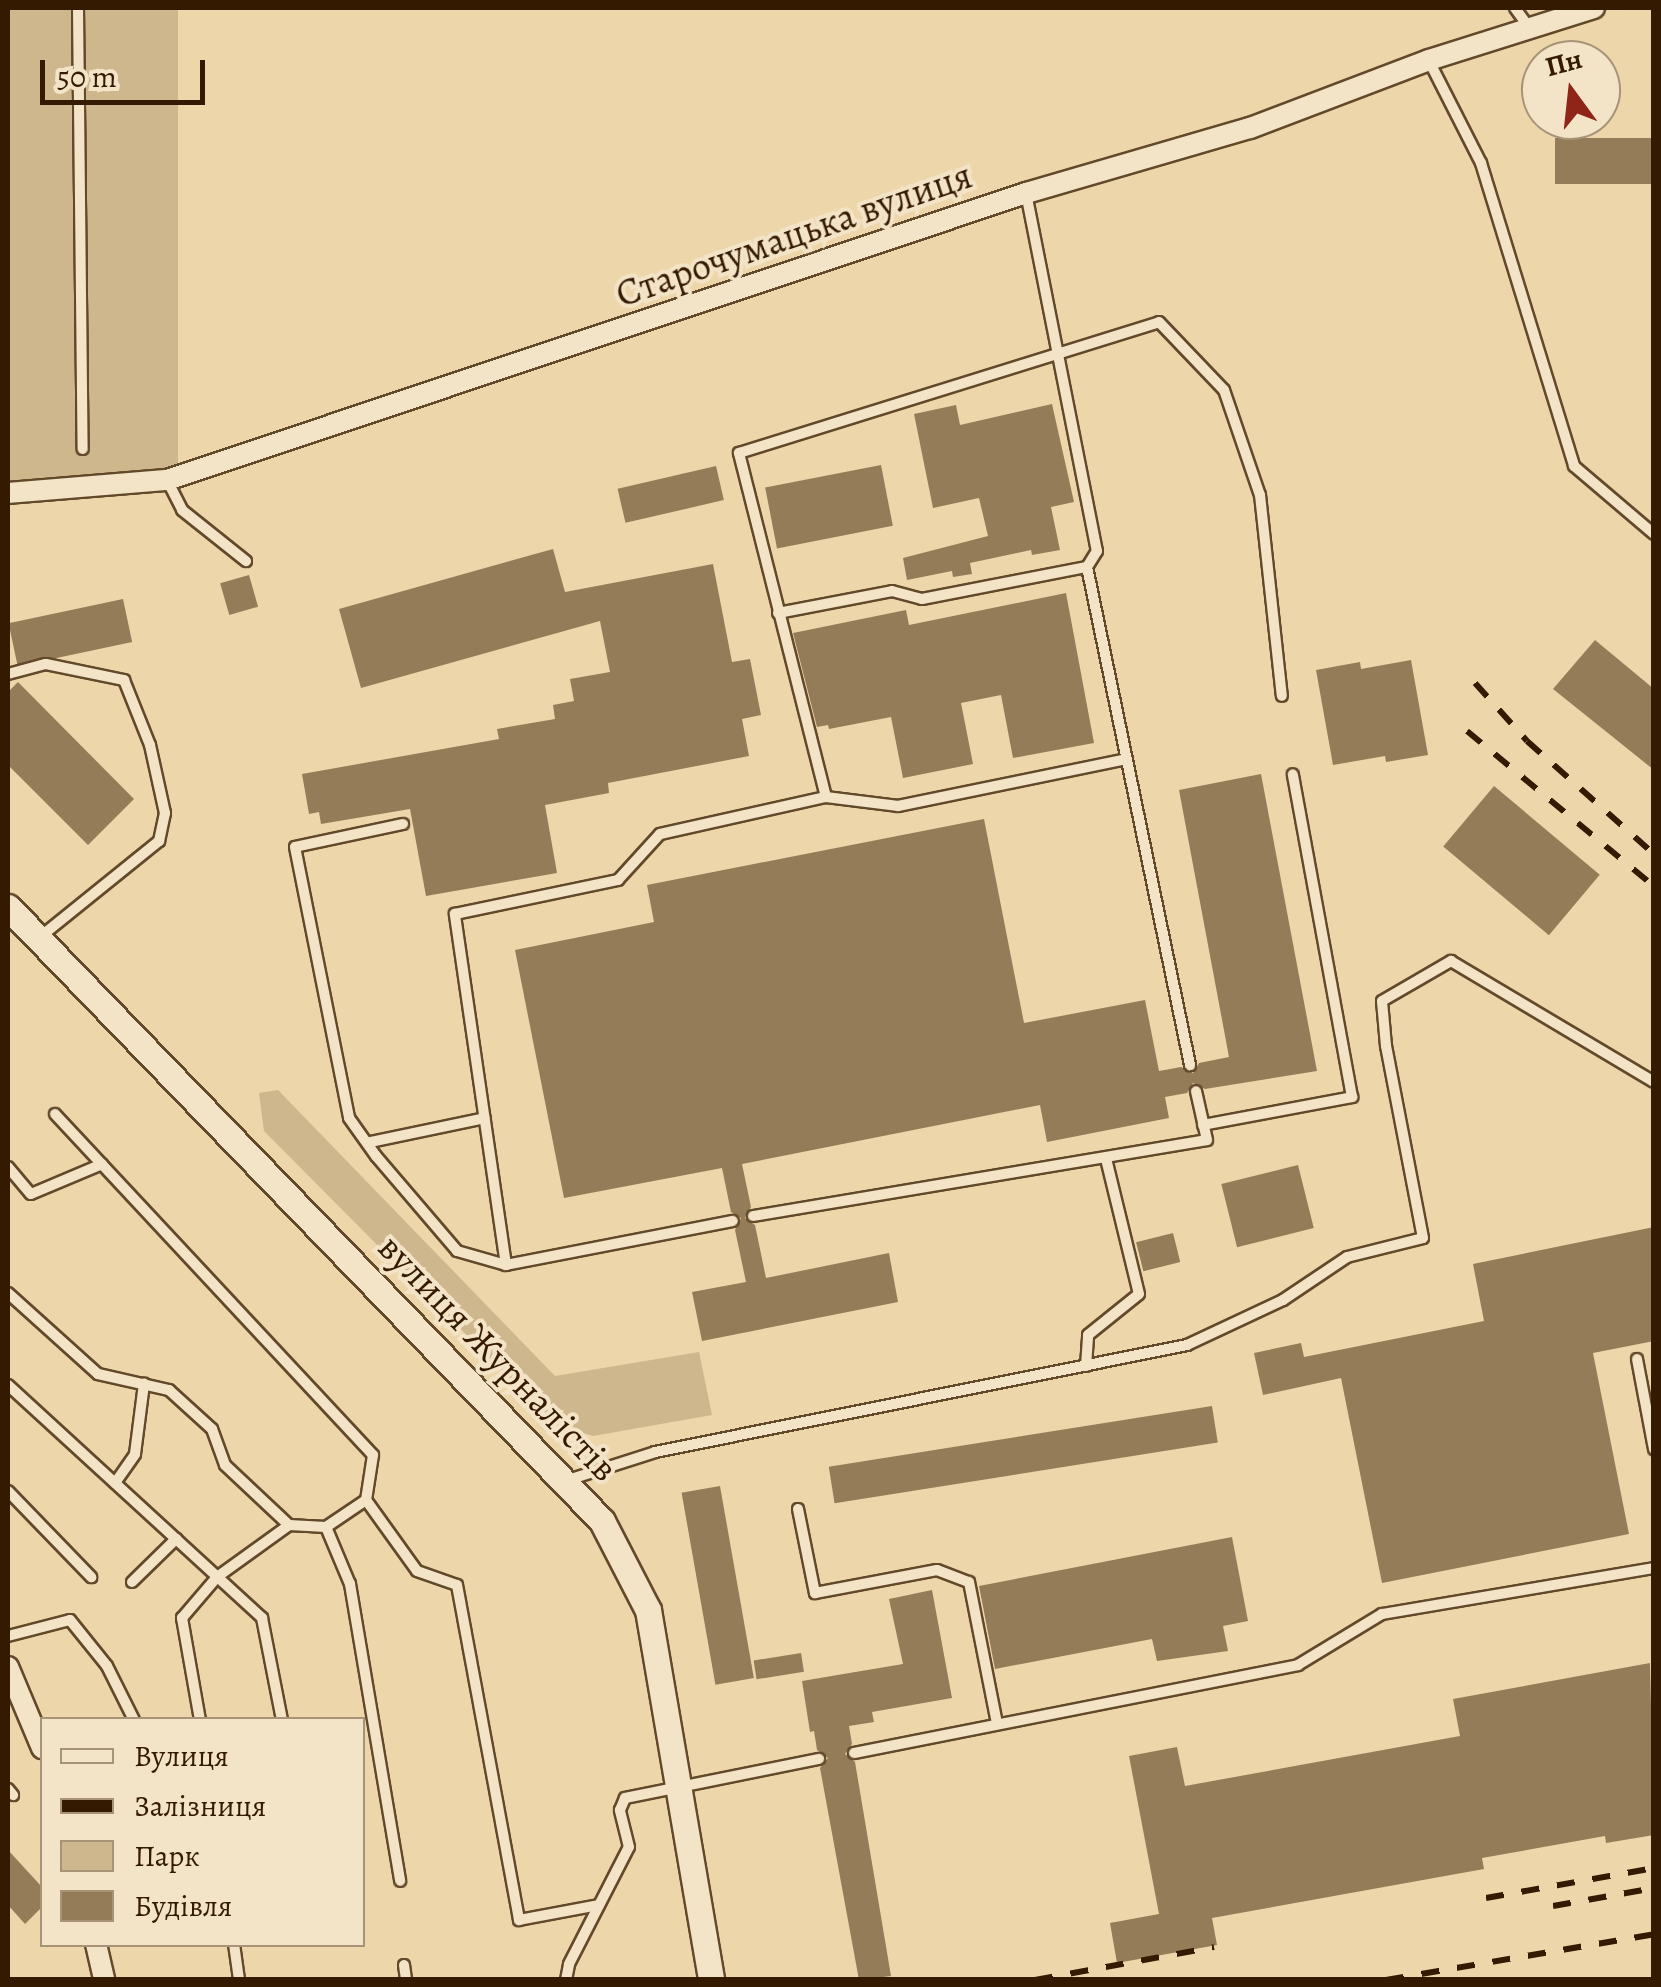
<!DOCTYPE html>
<html>
<head>
<meta charset="utf-8">
<style>
	body { margin:0 }
	#map { position:relative; width:1661px; height:1987px; overflow:hidden; background:#edd6aa; font-family:Alegreya,serif }
	div>[style] { position:absolute }
	.green>* { inset:0; background:#ceb68d; transform-origin:0 0 }
	.building>* { inset:0; background:#947c58; transform-origin:0 0 }
	.roads { filter:drop-shadow(2px 0 #62492a) drop-shadow(-2px 0 #62492a) drop-shadow(0 2px #62492a) drop-shadow(0 -2px #62492a) }
	.service>* { height:10px; margin:-5px; padding:0 5px; transform-origin:5px; border-radius:5px; background:#f3e4c8 }
	.minor>* { height:20px; margin:-10px; padding:0 10px; transform-origin:10px; border-radius:10px; background:#f3e4c8 }
	.tertiary>* { height:25px; margin:-12.5px; padding:0 12.5px; transform-origin:12.5px; border-radius:12.5px; background:#f3e4c8 }
	.rail>* { height:6px; margin-top:-3px; transform-origin:0; background:repeating-linear-gradient(90deg,#341a00 0 18px,transparent 0 36px) }
	span { translate:-50% -50%; white-space:nowrap; text-align:center; line-height:1.15; -webkit-text-stroke:8px #f3e4c8; paint-order:stroke }
	.street-label { font-size:38px; color:#341a00 }
	.frame { position:absolute; inset:0; border:10px solid #341a00; pointer-events:none }
	.legend { position:absolute; left:40px; top:1717px; width:325px; height:230px; box-sizing:border-box; background:#f3e4c8; border:2px solid #a79378; margin:0; padding:12px 18px; list-style:none; font-size:30px; color:#341a00 }
	.legend li { display:flex; align-items:center; gap:20px; height:50px }
	.legend b { width:50px; border:2px solid #a79378 }
	.north { position:absolute; left:1521px; top:40px; width:100px; height:100px; box-sizing:border-box; background:#f3e4c8; border:2px solid #a79378; border-radius:50%; rotate:345deg; font-size:28px; font-weight:700; line-height:40px; text-align:center; color:#341a00 }
	.north::after { content:''; display:block; margin:auto; width:35px; height:45px; background:#8f2418; clip-path:polygon(50% 0,100% 100%,50% 72%,0 100%) }
	.scale { position:absolute; left:40px; top:60px; width:165px; height:45px; box-sizing:border-box; border:5px solid #341a00; border-top:0; padding-left:12px; font-size:30px; line-height:35px; white-space:nowrap; color:#341a00; -webkit-text-stroke:8px #f3e4c8; paint-order:stroke }
</style>
</head>
<body>
<div id="map">
	<div class="green">
		<i style="left:8px;top:8px;width:170px;height:476px"></i>
		<i style="clip-path:polygon(278px 1090px,555px 1376px,699px 1352px,712px 1415px,593px 1436px,555px 1424px,264px 1131px,259px 1093px)"></i>
	</div>
	<div class="building">
		<i style="left:1654px;top:138px;width:46px;height:99px;rotate:90deg"></i>
		<i style="clip-path:polygon(1052px 404px,1074px 502px,1051px 507px,1060px 550px,1032px 555px,1031px 550px,970px 563px,972px 574px,953px 577px,952px 571px,907px 580px,903px 558px,988px 536px,979px 498px,933px 508px,914px 414px,956px 405px,960px 425px)"></i>
		<i style="left:881px;top:465px;width:62px;height:118px;rotate:79deg"></i>
		<i style="left:716px;top:466px;width:35px;height:101px;rotate:77deg"></i>
		<i style="clip-path:polygon(553px 549px,565px 592px,713px 564px,732px 662px,750px 659px,761px 715px,742px 719px,749px 756px,608px 783px,609px 793px,545px 805px,557px 873px,426px 896px,410px 809px,321px 824px,319px 812px,309px 814px,302px 774px,499px 739px,497px 729px,555px 719px,553px 705px,574px 701px,570px 679px,610px 672px,600px 621px,361px 688px,339px 609px)"></i>
		<i style="left:249px;top:575px;width:33px;height:30px;rotate:74deg"></i>
		<i style="clip-path:polygon(1066px 593px,1094px 743px,1013px 758px,1001px 695px,961px 703px,973px 764px,903px 778px,891px 717px,829px 729px,828px 725px,817px 727px,793px 633px,906px 610px,909px 625px)"></i>
		<i style="left:123px;top:599px;width:44px;height:117px;rotate:78deg"></i>
		<i style="clip-path:polygon(1595px 640px,1654px 689px,1654px 770px,1553px 689px)"></i>
		<i style="clip-path:polygon(1411px 660px,1428px 755px,1386px 762px,1385px 756px,1333px 765px,1316px 670px,1360px 662px,1361px 669px)"></i>
		<i style="clip-path:polygon(18px 682px,134px 799px,88px 845px,8px 765px,8px 692px)"></i>
		<i style="clip-path:polygon(1261px 774px,1317px 1071px,1205px 1089px,1193px 1083px,1187px 1093px,1165px 1097px,1169px 1118px,1047px 1142px,1040px 1105px,742px 1164px,751px 1207px,745px 1218px,755px 1225px,766px 1278px,889px 1253px,898px 1302px,702px 1341px,692px 1292px,746px 1282px,735px 1230px,741px 1218px,731px 1212px,722px 1168px,564px 1198px,515px 950px,654px 922px,647px 885px,984px 819px,1024px 1023px,1145px 1000px,1159px 1071px,1181px 1067px,1193px 1073px,1199px 1063px,1229px 1057px,1179px 790px)"></i>
		<i style="left:1494px;top:786px;width:138px;height:79px;rotate:40deg"></i>
		<i style="left:1298px;top:1165px;width:65px;height:79px;rotate:76deg"></i>
		<i style="clip-path:polygon(1654px 1227px,1654px 1341px,1593px 1353px,1629px 1534px,1382px 1583px,1341px 1378px,1263px 1395px,1254px 1353px,1301px 1343px,1304px 1357px,1484px 1321px,1473px 1264px)"></i>
		<i style="left:1173px;top:1233px;width:30px;height:38px;rotate:76deg"></i>
		<i style="left:1212px;top:1406px;width:37px;height:388px;rotate:81deg"></i>
		<i style="left:720px;top:1486px;width:195px;height:39px;rotate:80deg"></i>
		<i style="clip-path:polygon(1232px 1537px,1248px 1621px,1223px 1626px,1228px 1651px,1157px 1661px,1152px 1639px,995px 1669px,979px 1586px)"></i>
		<i style="clip-path:polygon(932px 1590px,952px 1698px,872px 1712px,874px 1722px,849px 1726px,852px 1744px,845px 1754px,855px 1762px,891px 1976px,859px 1980px,820px 1768px,828px 1758px,817px 1750px,814px 1731px,810px 1732px,802px 1681px,903px 1664px,889px 1599px)"></i>
		<i style="left:801px;top:1653px;width:19px;height:48px;rotate:81deg"></i>
		<i style="clip-path:polygon(1650px 1663px,1654px 1835px,1606px 1843px,1605px 1836px,1482px 1858px,1484px 1869px,1212px 1918px,1217px 1945px,1117px 1963px,1110px 1923px,1159px 1914px,1129px 1756px,1177px 1747px,1185px 1786px,1460px 1736px,1453px 1699px)"></i>
		<i style="clip-path:polygon(8px 1850px,42px 1887px,42px 1907px,25px 1924px,8px 1905px)"></i>
	</div>
	<div class="roads">
		<div class="service">
			<i style="left:78px;top:8px;width:441px;rotate:89.4deg"></i>
			<i style="left:1515px;top:8px;width:22px;rotate:54deg"></i>
			<i style="left:1429px;top:61px;width:114px;rotate:63deg"></i>
			<i style="left:1481px;top:163px;width:317px;rotate:72.9deg"></i>
			<i style="left:1574px;top:466px;width:105px;rotate:40.4deg"></i>
			<i style="left:1026px;top:193px;width:365px;rotate:78.8deg"></i>
			<i style="left:1097px;top:551px;width:19px;rotate:122deg"></i>
			<i style="left:1087px;top:567px;width:509px;rotate:78.31deg"></i>
			<i style="left:167px;top:480px;width:34px;rotate:63deg"></i>
			<i style="left:182px;top:510px;width:82px;rotate:38.6deg"></i>
			<i style="left:778px;top:613px;width:116px;rotate:-10.9deg"></i>
			<i style="left:892px;top:591px;width:31px;rotate:15deg"></i>
			<i style="left:922px;top:599px;width:168px;rotate:-11deg"></i>
			<i style="left:8px;top:674px;width:39px;rotate:-15deg"></i>
			<i style="left:46px;top:664px;width:80px;rotate:11.6deg"></i>
			<i style="left:124px;top:680px;width:70px;rotate:68.2deg"></i>
			<i style="left:150px;top:745px;width:70px;rotate:77.6deg"></i>
			<i style="left:165px;top:813px;width:29px;rotate:102deg"></i>
			<i style="left:159px;top:841px;width:154px;rotate:141.1deg"></i>
			<i style="left:826px;top:797px;width:355px;rotate:-104.2deg"></i>
			<i style="left:739px;top:453px;width:440px;rotate:-17.3deg"></i>
			<i style="left:1159px;top:322px;width:94px;rotate:46.3deg"></i>
			<i style="left:1224px;top:390px;width:111px;rotate:71.1deg"></i>
			<i style="left:1260px;top:495px;width:202px;rotate:83.8deg"></i>
			<i style="left:403px;top:824px;width:110px;rotate:168deg"></i>
			<i style="left:295px;top:847px;width:276px;rotate:78.7deg"></i>
			<i style="left:349px;top:1118px;width:47px;rotate:54.6deg"></i>
			<i style="left:376px;top:1156px;width:125px;rotate:49.5deg"></i>
			<i style="left:457px;top:1251px;width:51px;rotate:15.9deg"></i>
			<i style="left:506px;top:1265px;width:231px;rotate:-11deg"></i>
			<i style="left:55px;top:1114px;width:466px;rotate:47deg"></i>
			<i style="left:373px;top:1455px;width:46px;rotate:98.8deg"></i>
			<i style="left:366px;top:1500px;width:87px;rotate:54.3deg"></i>
			<i style="left:417px;top:1571px;width:42px;rotate:19.3deg"></i>
			<i style="left:457px;top:1585px;width:341px;rotate:79.5deg"></i>
			<i style="left:519px;top:1920px;width:81px;rotate:-10.6deg"></i>
			<i style="left:1203px;top:1125px;width:152px;rotate:-10.6deg"></i>
			<i style="left:1352px;top:1097px;width:328px;rotate:-100.4deg"></i>
			<i style="left:370px;top:1142px;width:117px;rotate:-11.8deg"></i>
			<i style="left:8px;top:1167px;width:35px;rotate:50deg"></i>
			<i style="left:31px;top:1194px;width:77px;rotate:-22.9deg"></i>
			<i style="left:753px;top:1216px;width:460px;rotate:-9.5deg"></i>
			<i style="left:1207px;top:1140px;width:50px;rotate:-102.7deg"></i>
			<i style="left:506px;top:1265px;width:355px;rotate:-98.3deg"></i>
			<i style="left:455px;top:914px;width:167px;rotate:-11.8deg"></i>
			<i style="left:618px;top:880px;width:62px;rotate:-47.6deg"></i>
			<i style="left:660px;top:834px;width:170px;rotate:-12.6deg"></i>
			<i style="left:826px;top:797px;width:73px;rotate:7.1deg"></i>
			<i style="left:898px;top:806px;width:233px;rotate:-11.6deg"></i>
			<i style="left:8px;top:1293px;width:121px;rotate:42deg"></i>
			<i style="left:98px;top:1374px;width:73px;rotate:12.7deg"></i>
			<i style="left:169px;top:1390px;width:58px;rotate:42.2deg"></i>
			<i style="left:212px;top:1429px;width:38px;rotate:70deg"></i>
			<i style="left:225px;top:1465px;width:88px;rotate:43.2deg"></i>
			<i style="left:1637px;top:1359px;width:92px;rotate:79.3deg"></i>
			<i style="left:1086px;top:1366px;width:31px;rotate:-86deg"></i>
			<i style="left:1088px;top:1335px;width:65px;rotate:-38.8deg"></i>
			<i style="left:1139px;top:1294px;width:139px;rotate:-103.7deg"></i>
			<i style="left:8px;top:1385px;width:345px;rotate:42.5deg"></i>
			<i style="left:262px;top:1618px;width:104px;rotate:78.9deg"></i>
			<i style="left:568px;top:1480px;width:91px;rotate:-17.8deg"></i>
			<i style="left:655px;top:1452px;width:543px;rotate:-11.37deg"></i>
			<i style="left:1187px;top:1345px;width:106px;rotate:-25.1deg"></i>
			<i style="left:1283px;top:1300px;width:77px;rotate:-33.9deg"></i>
			<i style="left:1347px;top:1257px;width:78px;rotate:-14deg"></i>
			<i style="left:1423px;top:1238px;width:196px;rotate:-100.9deg"></i>
			<i style="left:1386px;top:1046px;width:45px;rotate:-95.1deg"></i>
			<i style="left:1382px;top:1001px;width:80px;rotate:-30.1deg"></i>
			<i style="left:1451px;top:961px;width:236px;rotate:30.8deg"></i>
			<i style="left:115px;top:1483px;width:35px;rotate:-55deg"></i>
			<i style="left:135px;top:1454px;width:71px;rotate:-82.7deg"></i>
			<i style="left:8px;top:1491px;width:120px;rotate:46deg"></i>
			<i style="left:798px;top:1509px;width:86px;rotate:78.6deg"></i>
			<i style="left:815px;top:1593px;width:124px;rotate:-10.7deg"></i>
			<i style="left:937px;top:1570px;width:34px;rotate:21deg"></i>
			<i style="left:969px;top:1582px;width:145px;rotate:78.8deg"></i>
			<i style="left:326px;top:1527px;width:48px;rotate:-34deg"></i>
			<i style="left:132px;top:1582px;width:62px;rotate:-44.3deg"></i>
			<i style="left:8px;top:1636px;width:64px;rotate:-14.5deg"></i>
			<i style="left:70px;top:1620px;width:59px;rotate:51.2deg"></i>
			<i style="left:107px;top:1666px;width:60px;rotate:63.4deg"></i>
			<i style="left:200px;top:1720px;width:104px;rotate:-100deg"></i>
			<i style="left:182px;top:1618px;width:54px;rotate:-49.5deg"></i>
			<i style="left:217px;top:1577px;width:89px;rotate:-35.8deg"></i>
			<i style="left:289px;top:1525px;width:37px;rotate:3deg"></i>
			<i style="left:326px;top:1527px;width:62px;rotate:67.2deg"></i>
			<i style="left:350px;top:1584px;width:301px;rotate:80.4deg"></i>
			<i style="left:854px;top:1753px;width:453px;rotate:-11.2deg"></i>
			<i style="left:1298px;top:1665px;width:98px;rotate:-31.3deg"></i>
			<i style="left:1382px;top:1614px;width:276px;rotate:-9.6deg"></i>
			<i style="left:8px;top:1789px;width:8px;rotate:50deg"></i>
			<i style="left:234px;top:1944px;width:36px;rotate:82deg"></i>
			<i style="left:404px;top:1965px;width:15px;rotate:82deg"></i>
			<i style="left:566px;top:1980px;width:16px;rotate:-79deg"></i>
			<i style="left:569px;top:1964px;width:131px;rotate:-62.9deg"></i>
			<i style="left:629px;top:1847px;width:38px;rotate:-104deg"></i>
			<i style="left:620px;top:1810px;width:13px;rotate:-67deg"></i>
			<i style="left:625px;top:1798px;width:198px;rotate:-11.4deg"></i>
		</div>
		<div class="minor">
			<i style="left:8px;top:493px;width:160px;rotate:-4.7deg"></i>
			<i style="left:167px;top:480px;width:906px;rotate:-18.47deg"></i>
			<i style="left:1026px;top:193px;width:233px;rotate:-16.2deg"></i>
			<i style="left:1250px;top:128px;width:191px;rotate:-20.8deg"></i>
			<i style="left:1429px;top:60px;width:173px;rotate:-17.5deg"></i>
			<i style="left:8px;top:1667px;width:88px;rotate:67.2deg"></i>
			<i style="left:96px;top:1944px;width:37px;rotate:77deg"></i>
		</div>
		<div class="tertiary">
			<i style="left:8px;top:907px;width:854px;rotate:45.95deg"></i>
			<i style="left:602px;top:1521px;width:100px;rotate:62.7deg"></i>
			<i style="left:648px;top:1610px;width:375px;rotate:80.3deg"></i>
		</div>
	</div>
	<div class="rail">
		<i style="left:1475px;top:683px;width:78px;rotate:48.1deg"></i>
		<i style="left:1527px;top:741px;width:170px;rotate:41.7deg"></i>
		<i style="left:1467px;top:731px;width:243px;rotate:39.7deg"></i>
		<i style="left:1486px;top:1898px;width:171px;rotate:-10.1deg"></i>
		<i style="left:1553px;top:1906px;width:103px;rotate:-10.1deg"></i>
		<i style="left:1035px;top:1980px;width:182px;rotate:-10.4deg"></i>
		<i style="left:1386px;top:1980px;width:272px;rotate:-9.7deg"></i>
	</div>
	<div class="street-label">
		<span style="left:794px;top:235px;rotate:-19deg">Старочумацька вулиця</span>
		<span style="left:498px;top:1358px;rotate:46deg">вулиця Журналістів</span>
	</div>
	<div class="frame"></div>
	<ul class="legend">
	<li><b style="height:12px;background:#f3e4c8"></b>Вулиця</li>
	<li><b style="height:12px;background:#341a00"></b>Залізниця</li>
	<li><b style="height:28px;background:#ceb68d"></b>Парк</li>
	<li><b style="height:28px;background:#947c58"></b>Будівля</li>
	</ul>
	<div class="north">Пн</div>
	<div class="scale">50 m</div>
</div>
</body>
</html>
